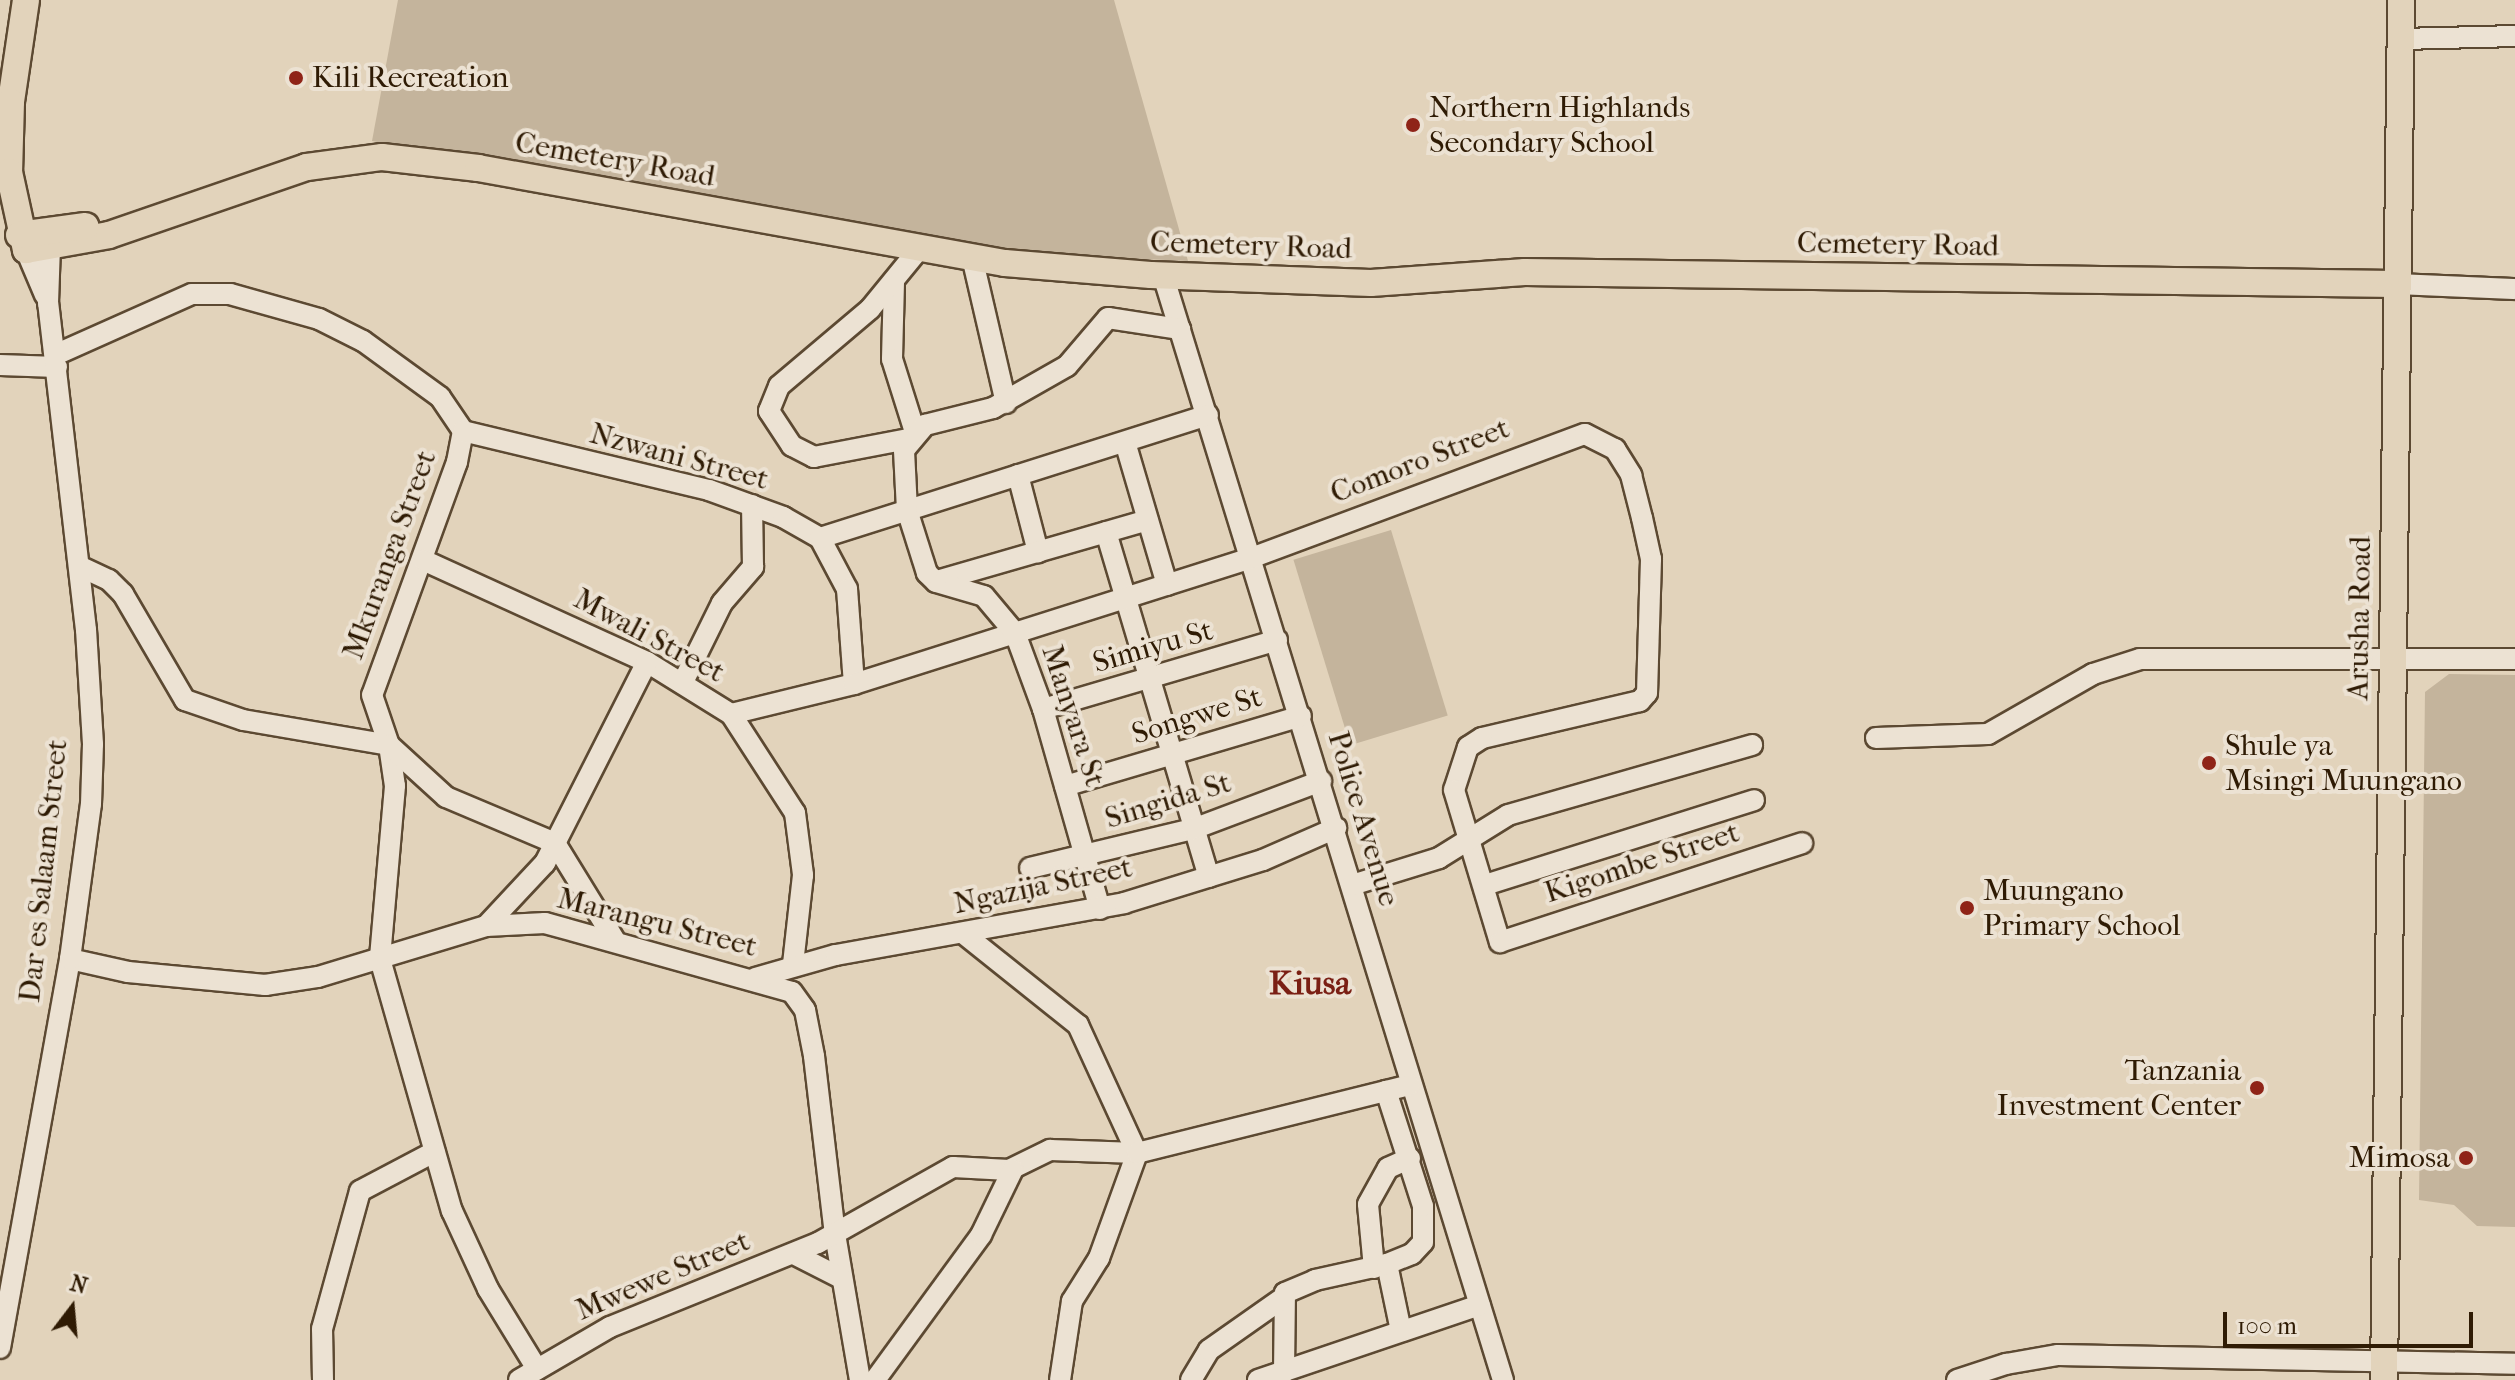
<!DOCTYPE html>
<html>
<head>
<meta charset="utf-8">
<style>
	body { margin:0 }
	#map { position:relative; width:2515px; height:1380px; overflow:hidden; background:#e2d3bb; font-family:"IM FELL French Canon",serif }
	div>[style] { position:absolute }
	.green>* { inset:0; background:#c4b49c; transform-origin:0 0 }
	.roads { filter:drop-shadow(2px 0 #5c4932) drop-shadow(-2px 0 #5c4932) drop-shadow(0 2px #5c4932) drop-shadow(0 -2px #5c4932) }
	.minor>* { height:20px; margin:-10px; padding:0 10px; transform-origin:10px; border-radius:10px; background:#ece2d3 }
	.major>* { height:26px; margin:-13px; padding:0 13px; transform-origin:13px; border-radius:13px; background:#e2d3bb }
	.dots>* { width:22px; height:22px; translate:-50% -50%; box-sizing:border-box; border:4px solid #ece2d3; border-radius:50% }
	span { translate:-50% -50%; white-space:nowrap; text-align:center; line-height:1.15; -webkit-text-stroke:8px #ece2d3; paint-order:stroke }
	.poi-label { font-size:30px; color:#2f1b04 }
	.left { translate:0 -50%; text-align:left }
	.right { translate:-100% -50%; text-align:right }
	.street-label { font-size:30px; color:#2f1b04 }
	.quarter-label { font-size:34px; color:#7a1f14; font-weight:700 }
	.north { position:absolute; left:32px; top:1268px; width:80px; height:80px; -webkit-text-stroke:6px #ece2d3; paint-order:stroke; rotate:16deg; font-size:22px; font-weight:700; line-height:32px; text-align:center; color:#2f1b04 }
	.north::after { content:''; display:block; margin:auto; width:28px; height:36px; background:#2f1b04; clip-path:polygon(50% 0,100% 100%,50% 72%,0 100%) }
	.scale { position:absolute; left:2223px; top:1312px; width:250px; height:36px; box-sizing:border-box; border:4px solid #2f1b04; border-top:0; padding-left:10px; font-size:24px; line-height:28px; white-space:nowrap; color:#2f1b04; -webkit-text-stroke:6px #ece2d3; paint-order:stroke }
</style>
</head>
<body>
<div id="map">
	<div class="green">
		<i style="clip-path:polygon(398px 0,1114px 0,1188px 261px,1009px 253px,372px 141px)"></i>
		<i style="left:1391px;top:530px;width:194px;height:102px;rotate:73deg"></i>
		<i style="clip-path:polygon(2449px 674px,2515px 675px,2515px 1227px,2477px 1226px,2454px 1205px,2419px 1200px,2425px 692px)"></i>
	</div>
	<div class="roads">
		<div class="minor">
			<i style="left:2402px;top:39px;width:113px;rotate:-1.5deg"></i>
			<i style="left:26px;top:250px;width:49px;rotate:67.1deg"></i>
			<i style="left:972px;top:257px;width:150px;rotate:76.9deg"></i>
			<i style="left:1163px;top:275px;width:1156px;rotate:72.9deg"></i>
			<i style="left:894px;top:282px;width:77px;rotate:91.5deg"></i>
			<i style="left:892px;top:359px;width:77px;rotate:72.5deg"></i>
			<i style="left:2395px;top:284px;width:120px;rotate:2.4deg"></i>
			<i style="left:55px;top:355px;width:150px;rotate:-24deg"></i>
			<i style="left:192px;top:294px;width:38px"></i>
			<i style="left:230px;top:294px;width:92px;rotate:15.7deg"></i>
			<i style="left:319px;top:319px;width:49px;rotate:26.6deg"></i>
			<i style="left:363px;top:341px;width:95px;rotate:36deg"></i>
			<i style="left:440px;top:397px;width:41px;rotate:55.9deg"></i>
			<i style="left:463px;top:431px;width:32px;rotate:101deg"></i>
			<i style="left:457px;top:462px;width:248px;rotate:110deg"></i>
			<i style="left:372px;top:695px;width:53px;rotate:71.2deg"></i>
			<i style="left:389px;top:745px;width:41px;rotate:81.7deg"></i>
			<i style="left:395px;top:786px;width:174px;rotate:95deg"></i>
			<i style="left:380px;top:959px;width:262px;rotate:74.1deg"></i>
			<i style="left:452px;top:1211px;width:86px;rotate:65.2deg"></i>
			<i style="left:488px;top:1289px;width:94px;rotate:58.5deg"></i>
			<i style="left:0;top:365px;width:57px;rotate:2deg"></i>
			<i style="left:463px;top:431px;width:253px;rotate:13.5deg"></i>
			<i style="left:709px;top:490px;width:79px;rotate:20deg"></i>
			<i style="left:783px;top:517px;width:43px;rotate:29.6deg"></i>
			<i style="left:820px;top:538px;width:58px;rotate:62.1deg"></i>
			<i style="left:847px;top:589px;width:95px;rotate:85.8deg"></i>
			<i style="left:908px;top:439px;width:96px;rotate:169.2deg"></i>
			<i style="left:814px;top:457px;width:25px;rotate:-153deg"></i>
			<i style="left:792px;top:446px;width:42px;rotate:-123.3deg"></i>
			<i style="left:769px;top:411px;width:27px;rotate:-68deg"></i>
			<i style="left:779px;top:386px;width:119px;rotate:-40.2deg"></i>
			<i style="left:870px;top:309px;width:79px;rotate:-50.7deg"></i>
			<i style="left:1125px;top:442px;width:149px;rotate:73.6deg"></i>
			<i style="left:1018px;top:475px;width:80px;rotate:75.4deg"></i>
			<i style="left:1106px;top:532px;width:360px;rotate:73.4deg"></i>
			<i style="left:820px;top:538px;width:407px;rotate:-17.6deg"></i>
			<i style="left:423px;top:560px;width:246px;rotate:24.5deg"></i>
			<i style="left:647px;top:662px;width:99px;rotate:31.8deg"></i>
			<i style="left:731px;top:714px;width:118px;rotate:57.1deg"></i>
			<i style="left:795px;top:813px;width:63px;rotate:82.6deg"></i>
			<i style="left:803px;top:875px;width:90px;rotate:96.4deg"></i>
			<i style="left:79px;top:566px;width:33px;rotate:25deg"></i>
			<i style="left:109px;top:580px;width:20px;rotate:45deg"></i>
			<i style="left:123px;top:594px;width:123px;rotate:59.7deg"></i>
			<i style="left:185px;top:700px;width:61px;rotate:19deg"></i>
			<i style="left:243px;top:720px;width:148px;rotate:9.7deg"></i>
			<i style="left:389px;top:745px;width:77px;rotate:42.4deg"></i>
			<i style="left:446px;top:797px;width:118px;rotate:22.9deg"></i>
			<i style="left:555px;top:843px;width:113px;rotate:58.4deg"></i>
			<i style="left:940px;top:580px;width:216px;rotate:-16.1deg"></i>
			<i style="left:683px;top:682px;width:88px;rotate:-63.7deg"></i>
			<i style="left:722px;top:603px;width:48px;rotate:-49.3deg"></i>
			<i style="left:753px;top:567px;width:62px;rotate:-90.9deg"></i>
			<i style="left:1043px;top:709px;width:244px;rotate:-16.4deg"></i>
			<i style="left:731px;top:714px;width:127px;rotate:-13.7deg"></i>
			<i style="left:854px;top:684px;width:417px;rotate:-17.6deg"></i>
			<i style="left:1251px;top:558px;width:356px;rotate:-20.4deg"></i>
			<i style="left:1585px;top:434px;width:34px;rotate:27deg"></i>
			<i style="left:1615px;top:449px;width:31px;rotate:58deg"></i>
			<i style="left:1631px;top:475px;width:44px;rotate:75.7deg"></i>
			<i style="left:1642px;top:518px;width:42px;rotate:77.6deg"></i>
			<i style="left:1651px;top:559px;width:134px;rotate:91.7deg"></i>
			<i style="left:1647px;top:693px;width:11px;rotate:131deg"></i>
			<i style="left:1640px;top:701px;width:162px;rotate:166.8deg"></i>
			<i style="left:1482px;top:738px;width:17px;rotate:147deg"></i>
			<i style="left:1468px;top:747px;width:45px;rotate:108deg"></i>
			<i style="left:1454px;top:790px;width:159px;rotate:73.2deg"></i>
			<i style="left:1500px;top:942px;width:318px;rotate:-18.1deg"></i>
			<i style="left:1876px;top:738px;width:112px;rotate:-2deg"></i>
			<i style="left:1988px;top:734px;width:121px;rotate:-29.7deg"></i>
			<i style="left:2093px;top:674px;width:49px;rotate:-17.7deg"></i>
			<i style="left:2140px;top:659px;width:375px"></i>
			<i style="left:1065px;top:786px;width:246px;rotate:-16.5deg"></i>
			<i style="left:1030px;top:868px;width:168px;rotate:-13.5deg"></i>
			<i style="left:1193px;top:829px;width:137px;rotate:-20.6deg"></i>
			<i style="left:1352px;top:885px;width:91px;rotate:-17.2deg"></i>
			<i style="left:1439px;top:858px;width:81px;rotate:-31.9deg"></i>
			<i style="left:1508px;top:815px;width:254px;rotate:-16deg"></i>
			<i style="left:1485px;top:885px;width:282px;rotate:-17.5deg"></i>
			<i style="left:1100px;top:909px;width:208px;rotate:-105.9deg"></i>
			<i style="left:1043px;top:709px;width:81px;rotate:-110.2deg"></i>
			<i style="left:1015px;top:633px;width:48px;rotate:-130deg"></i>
			<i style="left:984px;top:596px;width:50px;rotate:-163.7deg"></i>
			<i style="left:936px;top:582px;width:13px;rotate:-135deg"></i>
			<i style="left:927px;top:573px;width:66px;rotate:-107.6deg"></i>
			<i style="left:907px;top:510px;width:60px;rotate:-92.9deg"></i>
			<i style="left:904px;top:450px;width:33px;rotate:-50deg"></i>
			<i style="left:925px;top:425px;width:70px;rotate:-14deg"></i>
			<i style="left:993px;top:408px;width:85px;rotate:-29.6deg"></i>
			<i style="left:1067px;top:366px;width:63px;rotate:-49.5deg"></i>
			<i style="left:1108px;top:318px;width:73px;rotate:8.7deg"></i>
			<i style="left:486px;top:926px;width:86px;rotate:-46.9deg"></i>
			<i style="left:545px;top:863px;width:225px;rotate:-63.1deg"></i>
			<i style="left:964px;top:934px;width:146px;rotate:38.6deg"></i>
			<i style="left:1078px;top:1025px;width:141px;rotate:65.3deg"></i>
			<i style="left:1137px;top:1153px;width:112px;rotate:109.9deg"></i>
			<i style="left:1099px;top:1258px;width:51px;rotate:122.1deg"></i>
			<i style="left:1072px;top:1301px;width:80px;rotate:98.6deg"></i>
			<i style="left:70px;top:959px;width:59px;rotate:12.6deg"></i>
			<i style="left:128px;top:972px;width:138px;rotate:5.4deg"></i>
			<i style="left:265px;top:985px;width:54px;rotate:-8.6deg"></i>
			<i style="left:318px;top:977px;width:176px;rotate:-16.9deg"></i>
			<i style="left:486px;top:926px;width:59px;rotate:-2.9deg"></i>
			<i style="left:545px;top:923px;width:256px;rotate:15.6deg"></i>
			<i style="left:792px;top:992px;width:22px;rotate:54deg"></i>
			<i style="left:805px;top:1010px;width:47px;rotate:78.9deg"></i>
			<i style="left:814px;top:1056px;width:179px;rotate:83.3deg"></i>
			<i style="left:835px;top:1234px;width:148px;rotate:80.3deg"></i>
			<i style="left:755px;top:978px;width:84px;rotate:-15.9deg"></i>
			<i style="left:836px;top:955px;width:293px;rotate:-10.2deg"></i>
			<i style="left:1124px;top:903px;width:145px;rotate:-17.2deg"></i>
			<i style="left:1263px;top:860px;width:80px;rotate:-23.7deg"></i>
			<i style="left:794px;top:1254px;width:53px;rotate:27.1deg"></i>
			<i style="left:1387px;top:1264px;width:68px;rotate:78.2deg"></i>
			<i style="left:1374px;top:1268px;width:64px;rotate:-95.4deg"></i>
			<i style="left:1368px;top:1204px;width:41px;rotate:-60.9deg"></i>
			<i style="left:1388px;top:1168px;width:24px;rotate:-24deg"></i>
			<i style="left:0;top:1348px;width:395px;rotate:-79.8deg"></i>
			<i style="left:70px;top:959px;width:156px;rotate:-82.3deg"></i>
			<i style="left:91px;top:804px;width:60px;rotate:-88.1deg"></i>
			<i style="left:93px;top:744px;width:114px;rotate:-93.5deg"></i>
			<i style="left:86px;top:630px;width:329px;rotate:-96.6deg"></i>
			<i style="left:48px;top:303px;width:56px;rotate:-88deg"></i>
			<i style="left:1284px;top:1372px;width:79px;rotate:-89.3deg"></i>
			<i style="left:1285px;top:1293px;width:33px;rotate:-23deg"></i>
			<i style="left:1315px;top:1280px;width:74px;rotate:-12.5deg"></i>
			<i style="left:1387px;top:1264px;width:27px;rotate:-22deg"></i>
			<i style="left:1412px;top:1254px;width:16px;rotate:-47deg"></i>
			<i style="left:1423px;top:1242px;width:36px;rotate:-90deg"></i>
			<i style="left:1423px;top:1206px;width:121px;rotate:-107.8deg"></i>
			<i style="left:323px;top:1380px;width:51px;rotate:-91.1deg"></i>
			<i style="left:322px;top:1329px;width:143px;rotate:-74.6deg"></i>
			<i style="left:360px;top:1191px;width:84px;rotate:-27.8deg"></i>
			<i style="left:519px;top:1380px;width:105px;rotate:-30.2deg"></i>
			<i style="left:610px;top:1327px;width:224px;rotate:-22deg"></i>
			<i style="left:818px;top:1243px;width:155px;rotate:-29.4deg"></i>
			<i style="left:953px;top:1167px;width:56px;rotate:3.1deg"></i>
			<i style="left:1009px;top:1170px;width:46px;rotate:-26deg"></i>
			<i style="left:1050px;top:1150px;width:87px;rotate:2deg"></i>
			<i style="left:1137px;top:1153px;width:281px;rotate:-14deg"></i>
			<i style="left:875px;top:1380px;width:180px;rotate:-53.8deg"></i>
			<i style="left:981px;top:1235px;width:73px;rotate:-64.1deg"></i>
			<i style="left:1191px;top:1380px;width:35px;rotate:-59deg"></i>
			<i style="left:1209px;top:1350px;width:90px;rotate:-35.1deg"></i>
			<i style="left:1258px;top:1380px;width:234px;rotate:-18.7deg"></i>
			<i style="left:1957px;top:1380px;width:52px;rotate:-18.1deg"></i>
			<i style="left:2006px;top:1364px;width:53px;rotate:-9.8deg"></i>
			<i style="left:2058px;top:1355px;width:457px;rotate:1.1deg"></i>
		</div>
		<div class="major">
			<i style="left:26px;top:0;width:103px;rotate:98.4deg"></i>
			<i style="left:11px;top:102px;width:70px;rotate:91.6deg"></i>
			<i style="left:9px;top:172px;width:80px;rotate:77.7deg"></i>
			<i style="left:26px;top:250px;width:84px;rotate:-10.2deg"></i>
			<i style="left:109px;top:235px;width:209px;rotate:-19deg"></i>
			<i style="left:307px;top:167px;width:76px;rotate:-7.6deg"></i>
			<i style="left:382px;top:157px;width:97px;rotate:6.5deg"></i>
			<i style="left:478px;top:168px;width:535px;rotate:10.22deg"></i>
			<i style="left:1005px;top:263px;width:146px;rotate:4.7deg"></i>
			<i style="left:1151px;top:275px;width:220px;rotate:2.1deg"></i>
			<i style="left:1371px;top:283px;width:154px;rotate:-4.1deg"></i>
			<i style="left:1525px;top:272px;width:870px;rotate:0.79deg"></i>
			<i style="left:19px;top:235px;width:67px;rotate:-7.8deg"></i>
			<i style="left:2384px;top:1380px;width:1380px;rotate:-89.29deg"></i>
		</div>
	</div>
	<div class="dots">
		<i style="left:296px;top:78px;background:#8f2418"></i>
		<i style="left:1413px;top:125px;background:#8f2418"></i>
		<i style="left:2209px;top:763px;background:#8f2418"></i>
		<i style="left:1967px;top:908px;background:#8f2418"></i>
		<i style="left:2257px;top:1088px;background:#8f2418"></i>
		<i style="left:2466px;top:1158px;background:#8f2418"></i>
	</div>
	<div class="poi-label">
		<span class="left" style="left:312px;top:78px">Kili Recreation</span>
		<span class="left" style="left:1429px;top:125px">Northern Highlands<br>Secondary School</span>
		<span class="left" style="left:2225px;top:763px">Shule ya<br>Msingi Muungano</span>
		<span class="left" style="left:1983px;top:908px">Muungano<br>Primary School</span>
		<span class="right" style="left:2241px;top:1088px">Tanzania<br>Investment Center</span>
		<span class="right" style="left:2450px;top:1158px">Mimosa</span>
	</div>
	<div class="street-label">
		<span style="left:615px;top:160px;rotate:10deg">Cemetery Road</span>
		<span style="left:1898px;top:245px;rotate:1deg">Cemetery Road</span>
		<span style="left:1251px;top:246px;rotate:2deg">Cemetery Road</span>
		<span style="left:679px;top:457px;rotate:15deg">Nzwani Street</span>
		<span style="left:1420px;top:461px;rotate:-21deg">Comoro Street</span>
		<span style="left:390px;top:555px;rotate:-70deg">Mkuranga Street</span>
		<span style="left:2360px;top:618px;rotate:-89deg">Arusha Road</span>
		<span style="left:649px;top:636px;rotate:28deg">Mwali Street</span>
		<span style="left:1153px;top:647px;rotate:-16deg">Simiyu St</span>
		<span style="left:1073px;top:716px;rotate:72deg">Manyara St</span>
		<span style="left:1197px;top:716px;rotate:-17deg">Songwe St</span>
		<span style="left:1168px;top:801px;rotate:-17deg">Singida St</span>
		<span style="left:1363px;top:819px;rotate:73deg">Police Avenue</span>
		<span style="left:1642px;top:863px;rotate:-18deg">Kigombe Street</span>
		<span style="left:44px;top:871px;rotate:-84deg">Dar es Salaam Street</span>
		<span style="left:1043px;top:886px;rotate:-12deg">Ngazija Street</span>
		<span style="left:657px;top:923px;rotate:14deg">Marangu Street</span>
		<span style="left:663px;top:1276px;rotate:-23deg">Mwewe Street</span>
	</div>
	<div class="quarter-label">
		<span style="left:1310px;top:984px">Kiusa</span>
	</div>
	<div class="north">N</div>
	<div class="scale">100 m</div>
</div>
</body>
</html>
